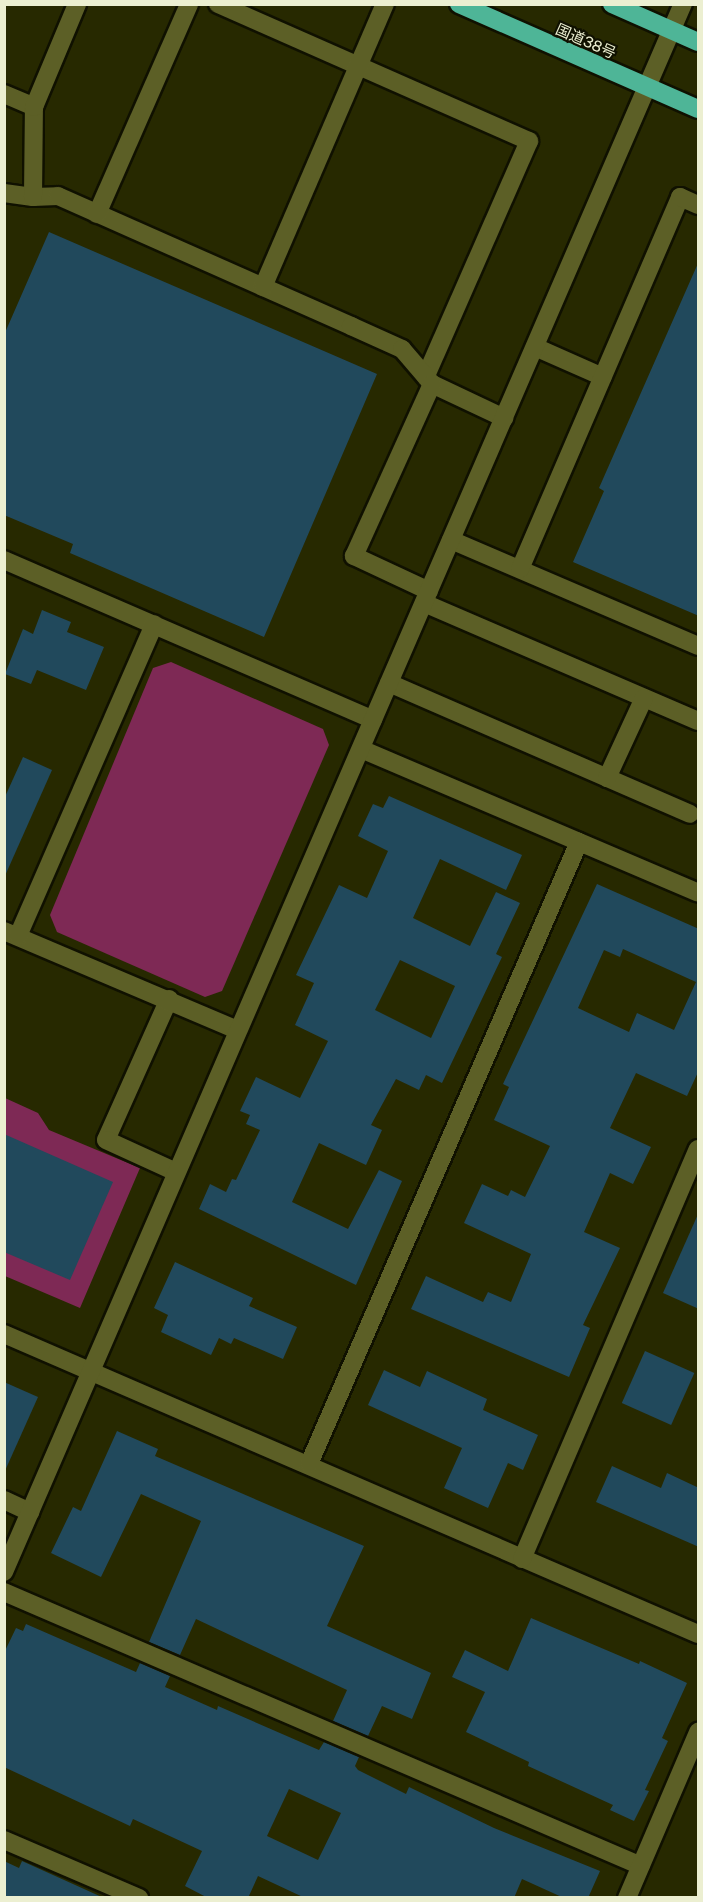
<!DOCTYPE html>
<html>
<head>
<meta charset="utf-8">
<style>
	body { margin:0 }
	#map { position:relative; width:703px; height:1902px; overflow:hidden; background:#272900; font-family:"Public Sans","Noto Sans JP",sans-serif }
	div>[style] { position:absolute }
	.green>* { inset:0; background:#7e2955 }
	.building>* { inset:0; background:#21495c; transform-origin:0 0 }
	.roads { filter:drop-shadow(2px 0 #101100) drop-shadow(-2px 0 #101100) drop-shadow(0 2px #101100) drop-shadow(0 -2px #101100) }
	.lane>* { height:18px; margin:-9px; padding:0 9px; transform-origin:9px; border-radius:9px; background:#5c5f26 }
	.street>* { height:18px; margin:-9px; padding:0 9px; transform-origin:9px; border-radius:9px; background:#5c5f26 }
	.highway>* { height:18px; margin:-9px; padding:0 9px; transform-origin:9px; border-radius:9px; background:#4eb597 }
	span { translate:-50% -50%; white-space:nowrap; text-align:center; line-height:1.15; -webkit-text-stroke:4.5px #101100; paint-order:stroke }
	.street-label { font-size:15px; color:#ecefd1 }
	.frame { position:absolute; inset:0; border:6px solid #ecefd1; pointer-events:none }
</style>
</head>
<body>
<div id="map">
	<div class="green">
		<i style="clip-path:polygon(171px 662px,323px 729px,329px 745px,222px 991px,205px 997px,57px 932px,50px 915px,153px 668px)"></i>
		<i style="clip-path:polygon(5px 1098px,38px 1113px,49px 1130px,140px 1168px,80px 1308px,5px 1276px)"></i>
	</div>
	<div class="building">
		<i style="clip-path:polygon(49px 232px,377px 374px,264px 637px,70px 553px,73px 544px,4px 515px,4px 335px)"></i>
		<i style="clip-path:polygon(699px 261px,699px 616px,573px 562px,604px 491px,599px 488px)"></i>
		<i style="clip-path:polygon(42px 610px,71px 622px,67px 632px,104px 647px,86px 690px,37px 670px,31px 684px,5px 674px,23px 629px,33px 634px)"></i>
		<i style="clip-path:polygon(23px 757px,52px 770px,4px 878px,4px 799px)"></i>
		<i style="clip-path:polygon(evenodd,389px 796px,522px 855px,506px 890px,440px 859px,413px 918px,470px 946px,496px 892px,520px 903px,496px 954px,502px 957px,442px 1083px,426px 1075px,419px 1090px,396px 1079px,371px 1125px,382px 1130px,366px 1165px,319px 1143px,292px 1202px,348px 1229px,379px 1170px,402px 1181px,356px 1285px,199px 1209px,210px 1184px,226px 1192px,232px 1179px,236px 1180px,260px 1130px,246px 1124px,250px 1115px,240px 1111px,256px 1077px,300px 1098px,328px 1041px,295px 1025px,314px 983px,296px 975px,339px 885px,367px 898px,388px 851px,358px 836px,373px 804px,383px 808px,389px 796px,400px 960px,455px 986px,431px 1038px,375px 1010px,400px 960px)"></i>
		<i style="clip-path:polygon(evenodd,597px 884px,699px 929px,699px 1070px,687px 1096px,636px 1073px,610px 1128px,651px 1147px,633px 1184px,610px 1173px,584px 1232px,620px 1248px,583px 1325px,590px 1328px,569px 1377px,411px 1309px,426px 1276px,483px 1302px,488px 1292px,511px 1302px,531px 1254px,464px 1223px,482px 1184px,508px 1196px,511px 1190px,525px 1197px,550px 1146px,494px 1120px,509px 1087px,503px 1084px,597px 884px,623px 949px,696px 982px,674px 1030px,637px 1013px,629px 1032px,578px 1008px,604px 950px,620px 957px,623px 949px)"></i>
		<i style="clip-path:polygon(4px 1134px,113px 1182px,70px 1280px,4px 1252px)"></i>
		<i style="clip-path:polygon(699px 1212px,699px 1309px,663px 1293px)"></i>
		<i style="clip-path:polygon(175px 1262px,253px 1298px,249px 1306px,297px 1327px,283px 1359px,234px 1338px,231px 1344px,219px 1338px,211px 1355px,161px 1332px,168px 1315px,154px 1308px)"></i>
		<i style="left:645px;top:1351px;width:54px;height:57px;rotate:24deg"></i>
		<i style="clip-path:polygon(384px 1370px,420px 1387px,427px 1371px,487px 1399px,483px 1410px,538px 1435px,523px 1470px,508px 1463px,488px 1508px,444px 1488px,462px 1448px,368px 1405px)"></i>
		<i style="clip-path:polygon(4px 1382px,38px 1397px,4px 1473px)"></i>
		<i style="clip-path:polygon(117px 1431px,158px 1449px,155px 1456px,364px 1546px,327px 1626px,431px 1673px,412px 1719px,382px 1706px,368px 1736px,333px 1721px,347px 1690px,196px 1619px,180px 1655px,149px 1642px,201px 1521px,141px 1494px,101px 1577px,51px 1553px,73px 1507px,81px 1511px)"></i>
		<i style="clip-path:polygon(612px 1466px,661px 1488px,667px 1473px,699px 1488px,699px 1547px,596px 1502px)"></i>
		<i style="clip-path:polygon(531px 1618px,639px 1664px,640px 1661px,687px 1683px,662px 1738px,668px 1741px,645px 1790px,649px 1791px,634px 1821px,610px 1810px,613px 1805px,528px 1766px,529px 1762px,466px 1732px,485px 1692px,452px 1677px,465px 1650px,508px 1671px)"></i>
		<i style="clip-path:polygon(evenodd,26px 1624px,136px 1672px,140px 1663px,170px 1676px,165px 1687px,217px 1710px,218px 1706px,319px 1750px,324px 1742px,359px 1757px,355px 1766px,358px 1770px,406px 1794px,409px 1787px,494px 1828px,600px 1871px,588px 1898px,564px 1898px,522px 1879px,514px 1898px,305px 1898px,258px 1876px,248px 1898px,208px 1898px,185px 1886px,202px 1851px,133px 1819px,130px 1826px,4px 1767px,4px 1653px,16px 1628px,23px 1631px,26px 1624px,289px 1789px,341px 1813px,318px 1860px,267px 1836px,289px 1789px)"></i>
		<i style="clip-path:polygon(4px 1861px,19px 1868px,22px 1861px,104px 1898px,4px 1898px)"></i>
	</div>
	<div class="roads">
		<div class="lane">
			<i style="left:218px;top:4px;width:340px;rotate:23.8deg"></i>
			<i style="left:529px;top:141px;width:257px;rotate:113.7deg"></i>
			<i style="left:4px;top:94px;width:33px;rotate:23deg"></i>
			<i style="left:4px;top:193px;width:29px;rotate:8deg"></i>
			<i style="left:33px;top:197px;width:25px;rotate:-2deg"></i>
			<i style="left:58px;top:196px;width:321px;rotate:23.9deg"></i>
			<i style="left:351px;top:326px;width:56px;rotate:24.3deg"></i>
			<i style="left:402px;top:349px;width:46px;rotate:49.4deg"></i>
			<i style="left:432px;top:384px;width:80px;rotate:25.3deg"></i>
			<i style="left:33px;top:197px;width:90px;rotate:-89.4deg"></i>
			<i style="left:34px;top:107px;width:112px;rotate:-67.3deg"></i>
			<i style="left:97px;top:214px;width:229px;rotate:-66.3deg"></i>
			<i style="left:263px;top:287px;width:308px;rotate:-66.7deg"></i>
			<i style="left:535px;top:347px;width:74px;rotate:23.8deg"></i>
			<i style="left:451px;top:540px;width:269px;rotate:23.2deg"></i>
			<i style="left:520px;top:569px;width:405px;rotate:-66.7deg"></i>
			<i style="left:680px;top:197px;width:20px;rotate:24deg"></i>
			<i style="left:429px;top:591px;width:83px;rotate:-155deg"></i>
			<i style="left:354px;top:556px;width:189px;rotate:-65.6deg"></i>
			<i style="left:424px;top:603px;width:298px;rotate:23.3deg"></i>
			<i style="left:389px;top:683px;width:328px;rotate:23.5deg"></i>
			<i style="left:607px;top:778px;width:88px;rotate:-65.2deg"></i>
			<i style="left:169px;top:999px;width:154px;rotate:114.1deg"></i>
			<i style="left:106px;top:1140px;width:77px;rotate:24.6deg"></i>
			<i style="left:4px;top:1500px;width:29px;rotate:25deg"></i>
		</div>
		<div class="street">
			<i style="left:4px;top:560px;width:402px;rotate:23.4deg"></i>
			<i style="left:361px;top:749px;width:366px;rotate:23.1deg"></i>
			<i style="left:4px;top:931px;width:253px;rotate:23deg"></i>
			<i style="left:18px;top:936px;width:340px;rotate:-66.4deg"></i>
			<i style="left:4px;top:1334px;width:756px;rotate:23.38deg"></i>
			<i style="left:309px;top:1464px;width:678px;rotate:-66.54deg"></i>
			<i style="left:522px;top:1559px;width:446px;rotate:-66.8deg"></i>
			<i style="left:4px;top:1572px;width:1709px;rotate:-66.59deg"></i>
			<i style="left:4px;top:1592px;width:693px;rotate:23.27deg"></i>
			<i style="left:4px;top:1840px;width:147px;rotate:23.2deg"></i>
			<i style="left:627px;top:1898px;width:181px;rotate:-66.8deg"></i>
		</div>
		<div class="highway">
			<i style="left:459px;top:4px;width:261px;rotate:23.7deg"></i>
			<i style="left:612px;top:4px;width:94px;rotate:23.8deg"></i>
		</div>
	</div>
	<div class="street-label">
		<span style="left:586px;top:41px;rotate:24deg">国道38号</span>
	</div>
	<div class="frame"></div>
</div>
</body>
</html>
